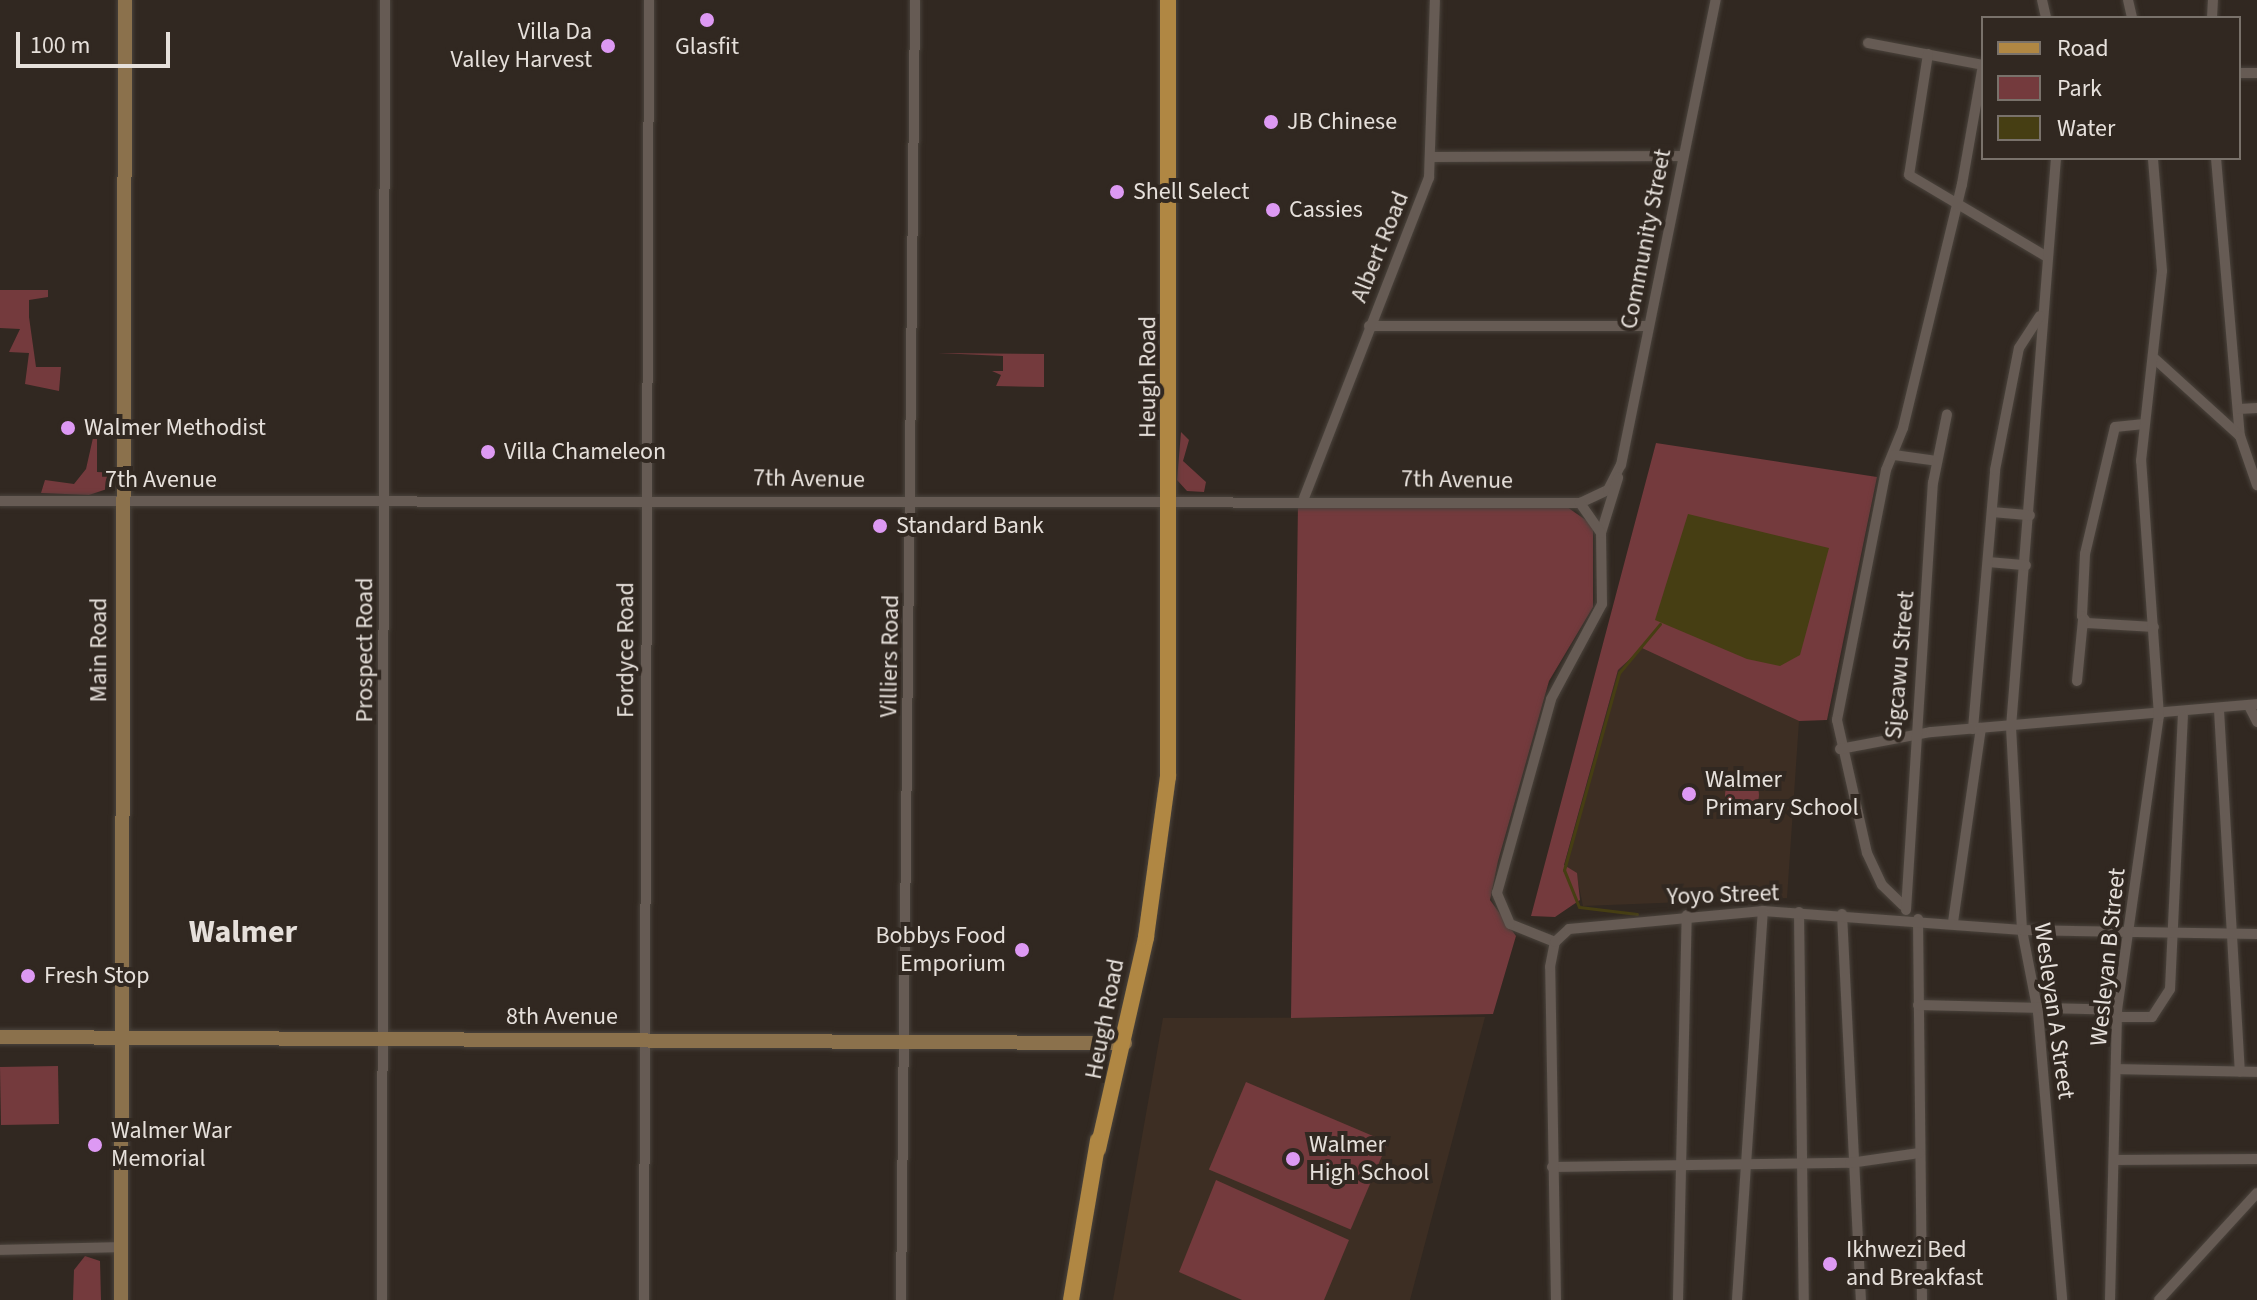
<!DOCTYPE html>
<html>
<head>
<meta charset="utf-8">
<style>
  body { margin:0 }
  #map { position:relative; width:2257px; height:1300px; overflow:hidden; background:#312821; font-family:"Source Sans 3",sans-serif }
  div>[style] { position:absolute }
  .built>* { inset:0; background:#3d2e23 }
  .green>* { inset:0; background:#743a3d; transform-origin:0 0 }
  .round { border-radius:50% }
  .water>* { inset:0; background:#463e13 }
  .stream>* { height:3px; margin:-1.5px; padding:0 1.5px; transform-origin:1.5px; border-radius:1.5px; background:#463e13 }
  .roads { filter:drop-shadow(0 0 2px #4a433c) drop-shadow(0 0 2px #4a433c) }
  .street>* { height:10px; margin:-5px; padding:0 5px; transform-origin:5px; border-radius:5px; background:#665b54 }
  .secondary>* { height:14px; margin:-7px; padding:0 7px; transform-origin:7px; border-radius:7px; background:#8b714c }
  .primary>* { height:16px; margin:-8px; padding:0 8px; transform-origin:8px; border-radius:8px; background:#b08743 }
  .dots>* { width:22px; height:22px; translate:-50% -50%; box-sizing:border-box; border:4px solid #312821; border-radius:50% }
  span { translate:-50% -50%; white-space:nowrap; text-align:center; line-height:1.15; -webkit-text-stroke:8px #312821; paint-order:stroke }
  .poi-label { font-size:24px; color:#e6e0db }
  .right { translate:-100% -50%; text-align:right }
  .left { translate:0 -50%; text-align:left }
  .street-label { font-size:24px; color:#e6e0db }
  .district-label { font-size:32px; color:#e6e0db; font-weight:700 }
  .legend { position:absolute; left:1981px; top:16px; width:260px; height:144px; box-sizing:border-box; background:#312821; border:2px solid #79726b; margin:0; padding:10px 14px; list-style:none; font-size:24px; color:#e6e0db }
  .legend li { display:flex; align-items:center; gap:16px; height:40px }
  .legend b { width:40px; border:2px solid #79726b }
  .scale { position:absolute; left:16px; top:32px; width:154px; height:36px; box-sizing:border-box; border:4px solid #e6e0db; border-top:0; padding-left:10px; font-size:24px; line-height:28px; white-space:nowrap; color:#e6e0db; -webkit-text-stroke:6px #312821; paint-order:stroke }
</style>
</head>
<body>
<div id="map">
  <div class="built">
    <i style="clip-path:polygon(1642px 647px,1799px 721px,1787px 898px,1583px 906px,1576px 873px,1564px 866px,1618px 670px)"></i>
    <i style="clip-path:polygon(1485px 1017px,1410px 1300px,1113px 1300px,1163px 1018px)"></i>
  </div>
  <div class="green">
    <i style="clip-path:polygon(0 290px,48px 290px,48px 297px,29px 300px,29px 317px,36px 367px,61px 367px,59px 391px,25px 384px,29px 353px,9px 352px,20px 329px,0 328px)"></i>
    <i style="clip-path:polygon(938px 353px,1044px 354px,1044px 387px,996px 386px,1001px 375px,992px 371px,1003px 371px,1003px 356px)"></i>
    <i style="clip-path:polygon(97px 420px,97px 472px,117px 473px,110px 488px,89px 495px,41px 493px,45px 480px,74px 484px,86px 469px)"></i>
    <i style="clip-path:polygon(1181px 432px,1189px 440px,1183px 461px,1206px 482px,1204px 492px,1187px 491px,1177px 480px)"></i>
    <i style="clip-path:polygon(1656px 443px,1877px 477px,1827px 720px,1799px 721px,1642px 648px,1618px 670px,1564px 865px,1577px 873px,1580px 900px,1555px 917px,1531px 916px)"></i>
    <i style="clip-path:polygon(1298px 503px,1567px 507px,1593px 525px,1593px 607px,1549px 681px,1498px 861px,1490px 900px,1516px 936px,1493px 1014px,1291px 1018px)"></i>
    <i class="round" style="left:1725px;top:778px;width:34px;height:34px"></i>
    <i style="left:58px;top:1066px;width:58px;height:58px;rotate:89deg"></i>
    <i style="left:1246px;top:1082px;width:154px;height:95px;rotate:23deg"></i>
    <i style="clip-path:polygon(1216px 1180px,1349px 1240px,1324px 1300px,1242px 1300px,1179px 1272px)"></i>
    <i style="clip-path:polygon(85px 1256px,100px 1261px,101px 1300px,73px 1300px,74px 1270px)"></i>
  </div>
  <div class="water">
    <i style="clip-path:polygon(1688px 514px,1829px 548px,1800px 655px,1780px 666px,1747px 659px,1655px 620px)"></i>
  </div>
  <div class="stream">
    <i style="left:1637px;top:914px;width:58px;rotate:-173.1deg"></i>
    <i style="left:1579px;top:907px;width:40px;rotate:-112deg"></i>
    <i style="left:1564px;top:870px;width:205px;rotate:-74.4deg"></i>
    <i style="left:1619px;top:673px;width:64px;rotate:-50.1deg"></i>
  </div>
  <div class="roads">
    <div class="street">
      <i style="left:2042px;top:0;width:18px;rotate:77deg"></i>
      <i style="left:2128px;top:0;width:18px;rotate:77deg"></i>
      <i style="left:2212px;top:18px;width:18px;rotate:-87deg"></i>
      <i style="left:1868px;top:43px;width:117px;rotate:10.8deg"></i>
      <i style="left:1983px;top:65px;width:121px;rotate:100deg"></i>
      <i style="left:1962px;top:184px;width:251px;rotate:103.6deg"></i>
      <i style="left:1903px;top:428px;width:45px;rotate:112deg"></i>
      <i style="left:1886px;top:470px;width:255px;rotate:101.1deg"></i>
      <i style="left:1837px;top:720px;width:136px;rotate:77.3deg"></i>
      <i style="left:1867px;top:853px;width:35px;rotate:65deg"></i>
      <i style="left:1882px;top:885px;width:29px;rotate:44deg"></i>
      <i style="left:1928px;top:54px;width:122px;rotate:98.9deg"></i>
      <i style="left:1909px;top:175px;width:161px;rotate:30.7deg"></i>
      <i style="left:2239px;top:73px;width:18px"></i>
      <i style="left:1434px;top:157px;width:248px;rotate:-0.2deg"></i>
      <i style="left:2056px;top:158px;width:571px;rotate:94.52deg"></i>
      <i style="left:2011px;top:727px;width:203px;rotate:86.9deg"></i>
      <i style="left:2022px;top:930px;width:84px;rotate:79deg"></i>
      <i style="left:2038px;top:1012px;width:289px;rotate:85.2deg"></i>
      <i style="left:2216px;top:158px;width:279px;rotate:85.1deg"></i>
      <i style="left:1369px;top:326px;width:280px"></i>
      <i style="left:2155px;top:359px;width:115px;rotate:42.2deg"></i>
      <i style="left:2240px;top:436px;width:52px;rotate:70.9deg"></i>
      <i style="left:2239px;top:409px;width:18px;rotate:-3deg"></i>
      <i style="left:2144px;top:424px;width:29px;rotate:174deg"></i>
      <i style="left:2115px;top:427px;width:130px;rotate:103.3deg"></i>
      <i style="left:2085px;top:554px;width:62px;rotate:92.8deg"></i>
      <i style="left:2082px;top:616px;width:9px;rotate:54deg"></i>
      <i style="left:2087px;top:623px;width:67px;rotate:3.4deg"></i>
      <i style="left:1894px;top:455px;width:43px;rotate:7.9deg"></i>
      <i style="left:1304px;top:498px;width:344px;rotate:-68.7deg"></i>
      <i style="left:1429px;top:178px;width:178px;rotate:-88.1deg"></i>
      <i style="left:0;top:501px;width:1580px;rotate:0.07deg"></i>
      <i style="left:1580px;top:503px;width:31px;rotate:-25deg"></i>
      <i style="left:1608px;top:490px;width:28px;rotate:-63deg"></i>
      <i style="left:1621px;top:465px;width:475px;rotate:-78.5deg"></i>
      <i style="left:1992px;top:512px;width:38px;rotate:5deg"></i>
      <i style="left:1601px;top:533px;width:58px;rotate:-72.8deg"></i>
      <i style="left:1988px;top:562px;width:38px;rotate:5deg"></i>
      <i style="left:2077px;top:681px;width:61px;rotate:-84.4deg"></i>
      <i style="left:2249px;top:706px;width:18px;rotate:63deg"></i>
      <i style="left:2219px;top:710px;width:362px;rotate:86.7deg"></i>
      <i style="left:1973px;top:729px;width:260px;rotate:-85.1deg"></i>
      <i style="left:1995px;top:470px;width:124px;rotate:-78.9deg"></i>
      <i style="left:2019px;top:348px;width:38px;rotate:-57deg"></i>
      <i style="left:1840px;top:749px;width:93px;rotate:-10.6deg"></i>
      <i style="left:1931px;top:732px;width:327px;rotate:-4.9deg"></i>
      <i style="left:1906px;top:910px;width:428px;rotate:-86.4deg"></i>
      <i style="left:1933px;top:483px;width:70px;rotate:-78.5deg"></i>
      <i style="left:1799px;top:912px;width:388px;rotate:89.3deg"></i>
      <i style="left:1842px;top:914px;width:386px;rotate:87.2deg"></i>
      <i style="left:1918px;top:919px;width:381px;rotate:89.4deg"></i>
      <i style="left:1953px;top:922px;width:196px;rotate:-81.8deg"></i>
      <i style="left:1555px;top:942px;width:48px;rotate:-158.2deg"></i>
      <i style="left:1510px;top:924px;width:34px;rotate:-113deg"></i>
      <i style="left:1497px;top:893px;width:201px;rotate:-74.4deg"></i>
      <i style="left:1551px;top:699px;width:108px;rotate:-61.8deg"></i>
      <i style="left:1602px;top:604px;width:71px;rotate:-90.8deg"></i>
      <i style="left:1601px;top:533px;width:37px;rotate:-125deg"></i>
      <i style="left:1918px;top:1005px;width:199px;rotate:1.4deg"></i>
      <i style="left:2118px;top:1017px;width:34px"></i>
      <i style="left:2152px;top:1017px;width:33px;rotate:-57deg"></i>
      <i style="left:2170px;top:989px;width:274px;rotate:-87.3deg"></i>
      <i style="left:2117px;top:1069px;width:140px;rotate:1.2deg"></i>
      <i style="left:2114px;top:1160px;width:143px;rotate:-0.4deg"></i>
      <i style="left:1552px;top:1167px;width:298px;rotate:-0.8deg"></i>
      <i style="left:1850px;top:1163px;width:70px;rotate:-8.2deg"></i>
      <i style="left:0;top:1250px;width:121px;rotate:-1.4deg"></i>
      <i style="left:382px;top:1300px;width:1300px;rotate:-89.87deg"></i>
      <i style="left:644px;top:1300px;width:1300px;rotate:-89.78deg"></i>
      <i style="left:901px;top:1300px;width:1300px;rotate:-89.38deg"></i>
      <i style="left:1556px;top:1300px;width:333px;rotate:-91deg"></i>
      <i style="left:1550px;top:967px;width:25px;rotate:-79deg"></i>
      <i style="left:1555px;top:942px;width:19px;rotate:-43deg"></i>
      <i style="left:1569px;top:929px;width:195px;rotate:-5.3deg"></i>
      <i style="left:1763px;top:911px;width:260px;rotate:4.2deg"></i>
      <i style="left:2022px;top:930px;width:235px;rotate:1deg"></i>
      <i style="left:1678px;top:1300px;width:385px;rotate:-88.7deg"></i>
      <i style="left:1737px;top:1300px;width:390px;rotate:-86.2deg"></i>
      <i style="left:2110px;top:1300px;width:290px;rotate:-88.6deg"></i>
      <i style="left:2117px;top:1010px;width:297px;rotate:-81.9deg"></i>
      <i style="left:2159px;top:716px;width:256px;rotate:-94deg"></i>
      <i style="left:2141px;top:461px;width:191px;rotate:-83.7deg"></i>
      <i style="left:2162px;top:271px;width:113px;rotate:-94.6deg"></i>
      <i style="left:2159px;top:1300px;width:145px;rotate:-47.5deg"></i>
    </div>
    <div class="secondary">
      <i style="left:0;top:1037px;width:1125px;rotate:0.31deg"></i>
      <i style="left:121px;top:1300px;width:1300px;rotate:-89.82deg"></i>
    </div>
    <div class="primary">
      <i style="left:1098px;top:1149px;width:217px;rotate:-77.2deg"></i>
      <i style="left:1146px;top:937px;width:162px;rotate:-82.2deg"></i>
      <i style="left:1168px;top:777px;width:777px;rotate:-90deg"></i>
      <i style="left:1071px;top:1300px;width:162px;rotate:-80.4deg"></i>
    </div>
  </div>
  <div class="dots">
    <i style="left:707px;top:20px;background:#dd99f3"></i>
    <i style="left:608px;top:46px;background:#dd99f3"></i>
    <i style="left:1271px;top:122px;background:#dd99f3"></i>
    <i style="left:1117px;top:192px;background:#dd99f3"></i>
    <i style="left:1273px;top:210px;background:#dd99f3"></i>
    <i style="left:68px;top:428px;background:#dd99f3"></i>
    <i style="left:488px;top:452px;background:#dd99f3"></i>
    <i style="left:880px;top:526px;background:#dd99f3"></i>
    <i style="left:1689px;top:794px;background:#dd99f3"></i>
    <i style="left:1022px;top:950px;background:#dd99f3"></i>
    <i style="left:28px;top:976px;background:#dd99f3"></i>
    <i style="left:95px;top:1145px;background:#dd99f3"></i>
    <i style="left:1293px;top:1159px;background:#dd99f3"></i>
    <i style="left:1830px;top:1264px;background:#dd99f3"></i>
  </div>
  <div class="poi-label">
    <span class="right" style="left:592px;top:46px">Villa Da<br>Valley Harvest</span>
    <span style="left:707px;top:47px">Glasfit</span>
    <span class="left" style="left:1287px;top:122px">JB Chinese</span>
    <span class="left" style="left:1133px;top:192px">Shell Select</span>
    <span class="left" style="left:1289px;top:210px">Cassies</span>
    <span class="left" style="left:84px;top:428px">Walmer Methodist</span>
    <span class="left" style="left:504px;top:452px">Villa Chameleon</span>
    <span class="left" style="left:896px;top:526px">Standard Bank</span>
    <span class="left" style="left:1705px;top:794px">Walmer<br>Primary School</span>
    <span class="right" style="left:1006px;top:950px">Bobbys Food<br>Emporium</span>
    <span class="left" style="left:44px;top:976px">Fresh Stop</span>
    <span class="left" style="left:111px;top:1145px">Walmer War<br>Memorial</span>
    <span class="left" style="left:1309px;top:1159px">Walmer<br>High School</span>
    <span class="left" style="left:1846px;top:1264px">Ikhwezi Bed<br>and Breakfast</span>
  </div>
  <div class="street-label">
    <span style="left:1646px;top:239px;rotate:-79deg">Community Street</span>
    <span style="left:1380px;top:247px;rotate:-68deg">Albert Road</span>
    <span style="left:1148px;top:377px;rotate:-90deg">Heugh Road</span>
    <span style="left:809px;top:479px;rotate:1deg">7th Avenue</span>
    <span style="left:161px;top:480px">7th Avenue</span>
    <span style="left:1457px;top:480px;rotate:1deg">7th Avenue</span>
    <span style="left:99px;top:650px;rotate:-90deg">Main Road</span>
    <span style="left:365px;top:650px;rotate:-90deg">Prospect Road</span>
    <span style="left:626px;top:650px;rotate:-90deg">Fordyce Road</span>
    <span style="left:890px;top:656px;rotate:-89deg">Villiers Road</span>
    <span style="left:1900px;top:665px;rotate:-85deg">Sigcawu Street</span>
    <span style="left:1723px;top:895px;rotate:-2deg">Yoyo Street</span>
    <span style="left:2108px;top:957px;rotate:-84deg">Wesleyan B Street</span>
    <span style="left:2054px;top:1011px;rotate:82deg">Wesleyan A Street</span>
    <span style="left:562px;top:1017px">8th Avenue</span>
    <span style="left:1105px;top:1019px;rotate:-79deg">Heugh Road</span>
  </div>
  <div class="district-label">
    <span style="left:243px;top:932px">Walmer</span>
  </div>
  <ul class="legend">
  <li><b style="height:10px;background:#b08743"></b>Road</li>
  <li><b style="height:22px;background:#743a3d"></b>Park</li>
  <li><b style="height:22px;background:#463e13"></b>Water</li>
  </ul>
  <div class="scale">100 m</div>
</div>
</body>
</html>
